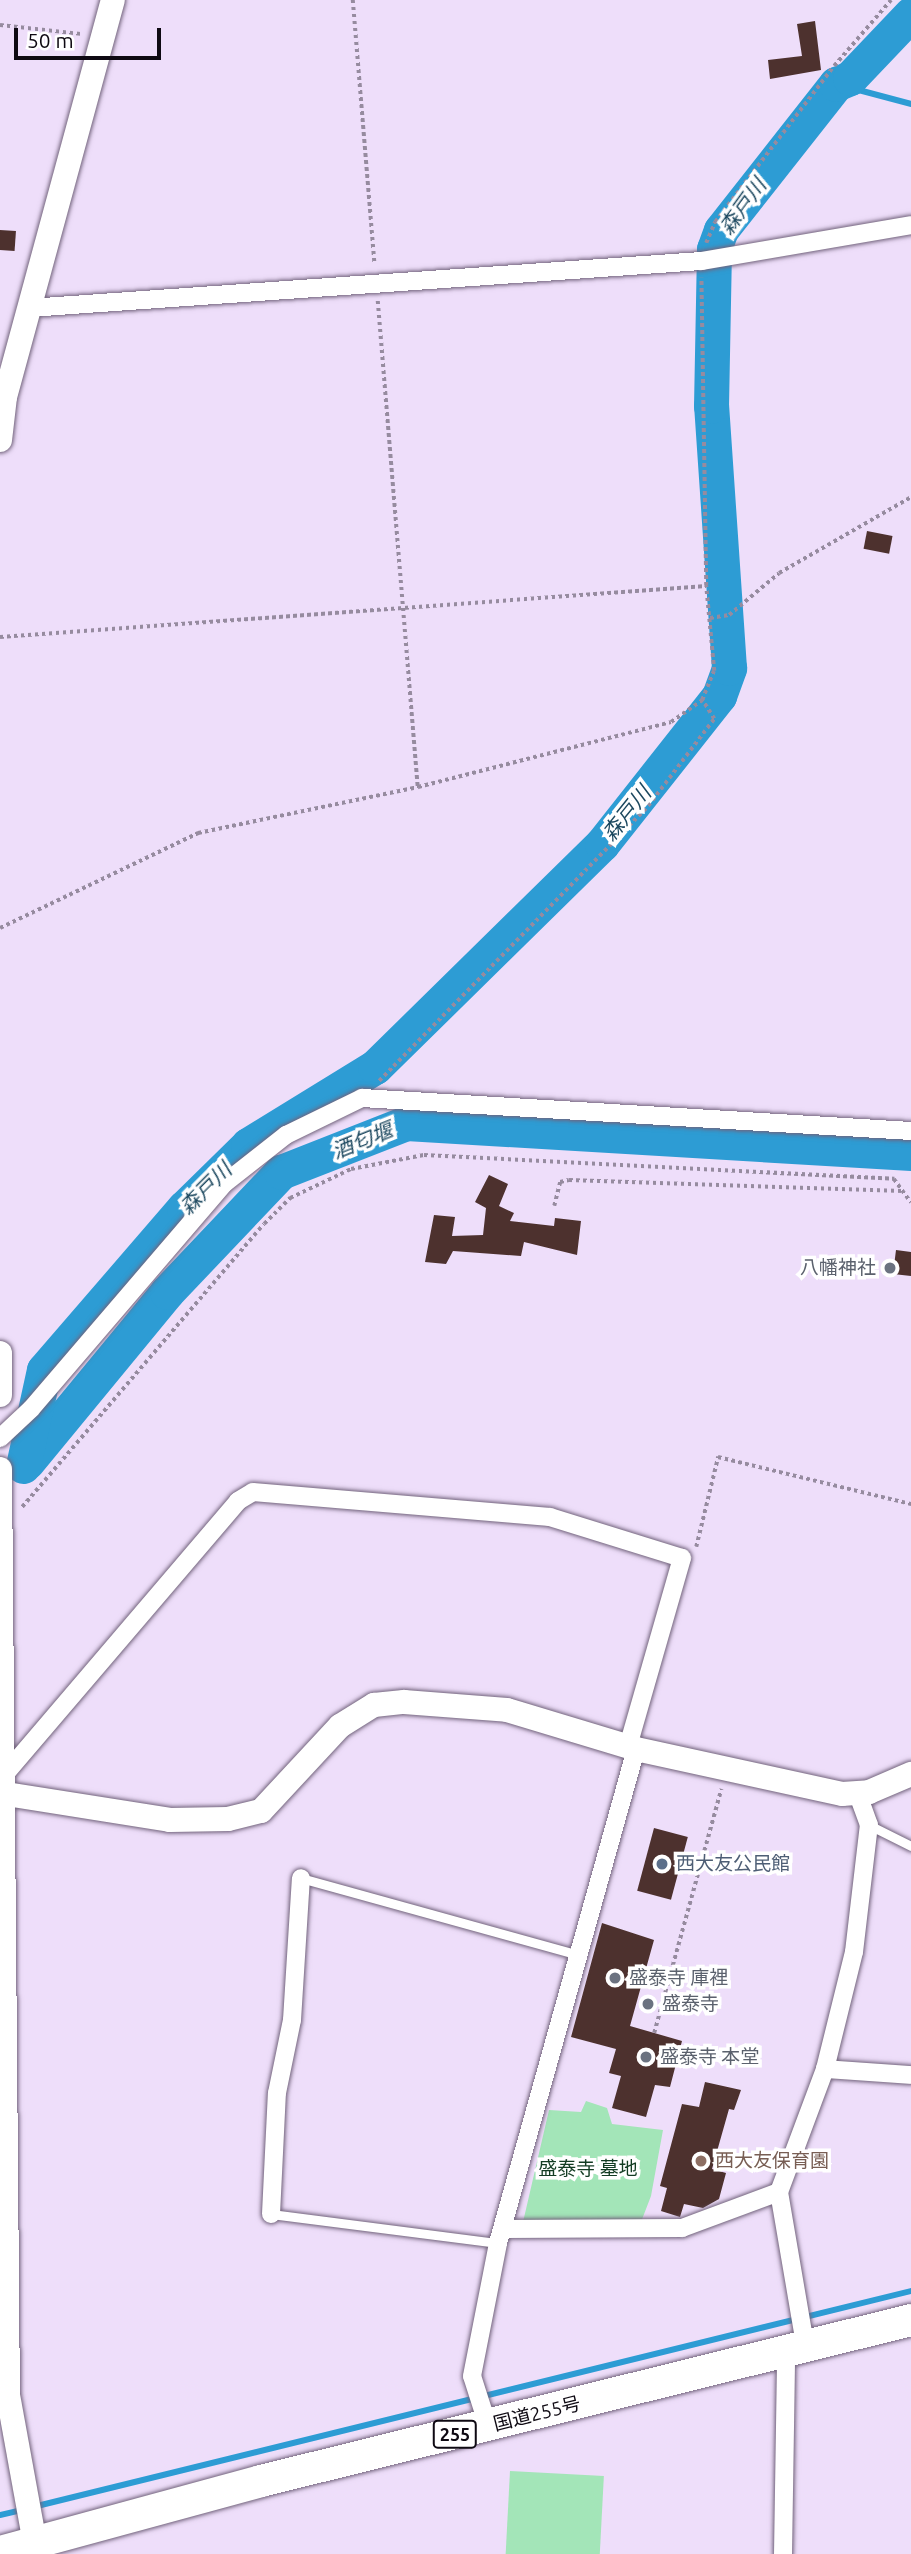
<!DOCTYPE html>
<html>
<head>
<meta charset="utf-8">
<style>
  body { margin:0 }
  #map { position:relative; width:911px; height:2554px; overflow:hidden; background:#eedefa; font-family:Ubuntu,"Noto Sans JP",sans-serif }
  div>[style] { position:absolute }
  .green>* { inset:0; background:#a3e5b8; transform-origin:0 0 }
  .stream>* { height:6px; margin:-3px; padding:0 3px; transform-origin:3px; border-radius:3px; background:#2d9cd4 }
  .river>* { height:35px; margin:-17.5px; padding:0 17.5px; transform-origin:17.5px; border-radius:17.5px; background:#2d9cd4 }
  .building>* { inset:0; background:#4d312e; transform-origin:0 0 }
  .path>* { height:3.5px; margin-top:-1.75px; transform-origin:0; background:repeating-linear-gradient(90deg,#968b9f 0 3.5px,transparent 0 7px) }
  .roads { filter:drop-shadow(0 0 2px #72637c) drop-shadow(0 0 2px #72637c) }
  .lane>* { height:9px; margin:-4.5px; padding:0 4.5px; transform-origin:4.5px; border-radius:4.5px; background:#fff }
  .street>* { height:18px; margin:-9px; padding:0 9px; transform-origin:9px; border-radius:9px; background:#fff }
  .secondary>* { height:24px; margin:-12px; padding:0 12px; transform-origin:12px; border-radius:12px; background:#fff }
  .highway>* { height:32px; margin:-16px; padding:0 16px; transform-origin:16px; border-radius:16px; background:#fff }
  .dots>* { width:19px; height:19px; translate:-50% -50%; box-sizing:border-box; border:4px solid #fff; border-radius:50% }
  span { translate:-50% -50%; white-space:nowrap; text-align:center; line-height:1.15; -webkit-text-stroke:7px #fff; paint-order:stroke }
  .shield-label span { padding:2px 5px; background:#fff; border:2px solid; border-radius:5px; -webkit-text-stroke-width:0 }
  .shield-label { font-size:18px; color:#0e0912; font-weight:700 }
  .worship-label { font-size:19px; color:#5b616d }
  .right { translate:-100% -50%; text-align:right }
  .left { translate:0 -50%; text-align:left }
  .service-label { font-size:19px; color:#4e5e75 }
  .education-label { font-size:19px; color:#785e54 }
  .park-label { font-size:19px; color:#133c23 }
  .street-label { font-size:19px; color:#0e0912 }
  .water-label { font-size:21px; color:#1c485f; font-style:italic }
  .scale { position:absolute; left:14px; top:28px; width:147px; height:32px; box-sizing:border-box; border:4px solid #0e0912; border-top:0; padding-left:9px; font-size:21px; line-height:24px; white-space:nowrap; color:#0e0912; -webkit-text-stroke:5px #fff; paint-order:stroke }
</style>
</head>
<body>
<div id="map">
  <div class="green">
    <i style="clip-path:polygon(586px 2101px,607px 2108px,612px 2124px,663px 2130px,651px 2196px,641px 2222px,523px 2222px,549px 2110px,581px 2112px)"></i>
    <i style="left:510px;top:2471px;width:94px;height:83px;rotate:3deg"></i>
  </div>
  <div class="stream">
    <i style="left:836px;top:84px;width:78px;rotate:14.9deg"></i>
    <i style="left:33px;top:2507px;width:904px;rotate:-13.82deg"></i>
    <i style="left:0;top:2515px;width:23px;rotate:-13deg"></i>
  </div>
  <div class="river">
    <i style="left:27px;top:1462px;width:220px;rotate:-50.5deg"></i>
    <i style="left:167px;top:1292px;width:166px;rotate:-46.5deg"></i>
    <i style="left:281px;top:1172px;width:134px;rotate:-21.4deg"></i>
    <i style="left:406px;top:1123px;width:506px;rotate:3.4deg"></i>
    <i style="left:23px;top:1466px;width:98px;rotate:-77.7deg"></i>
    <i style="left:44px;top:1370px;width:214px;rotate:-49.2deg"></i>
    <i style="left:184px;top:1208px;width:90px;rotate:-44.5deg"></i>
    <i style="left:248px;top:1145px;width:149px;rotate:-31.6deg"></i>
    <i style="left:375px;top:1067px;width:318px;rotate:-44.5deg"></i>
    <i style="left:602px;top:844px;width:189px;rotate:-51.7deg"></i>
    <i style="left:719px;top:696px;width:30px;rotate:-70deg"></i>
    <i style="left:729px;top:668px;width:263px;rotate:-93.9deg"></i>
    <i style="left:711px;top:406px;width:157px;rotate:-88.9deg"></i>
    <i style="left:714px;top:249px;width:20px;rotate:-70deg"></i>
    <i style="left:721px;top:230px;width:186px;rotate:-51.8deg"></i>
    <i style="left:836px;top:84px;width:15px;rotate:-23deg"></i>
    <i style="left:850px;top:78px;width:88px;rotate:-46.4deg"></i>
  </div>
  <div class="building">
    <i style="clip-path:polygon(815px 21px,821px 70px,770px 79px,768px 60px,802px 56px,797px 24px)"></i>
    <i style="left:0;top:230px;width:16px;height:20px;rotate:4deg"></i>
    <i style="left:867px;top:531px;width:26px;height:18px;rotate:11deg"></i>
    <i style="clip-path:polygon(489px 1175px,508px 1184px,499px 1206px,514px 1213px,510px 1221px,554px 1226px,555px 1218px,581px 1221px,577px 1255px,524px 1242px,521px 1256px,453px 1251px,446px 1264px,425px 1262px,434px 1215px,455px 1217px,452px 1236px,483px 1235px,486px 1208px,475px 1202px)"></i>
    <i style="clip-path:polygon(896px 1250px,911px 1252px,911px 1276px,893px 1274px)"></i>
    <i style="left:654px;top:1828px;width:35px;height:65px;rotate:15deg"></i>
    <i style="clip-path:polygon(602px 1923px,654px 1940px,630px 2026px,682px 2041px,670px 2087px,655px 2085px,646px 2117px,612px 2108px,621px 2076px,609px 2073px,616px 2049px,571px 2037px)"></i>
    <i style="clip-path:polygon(705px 2082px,741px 2090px,734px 2110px,729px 2109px,712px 2169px,726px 2173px,719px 2199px,703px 2208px,684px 2204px,680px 2217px,661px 2211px,667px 2188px,660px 2186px,682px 2104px,699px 2107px)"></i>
  </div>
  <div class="path">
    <i style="left:353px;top:0;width:266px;rotate:85.3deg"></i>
    <i style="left:0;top:25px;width:81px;rotate:6.3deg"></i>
    <i style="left:706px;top:243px;width:23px;rotate:-67deg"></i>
    <i style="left:715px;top:222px;width:196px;rotate:-52.7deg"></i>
    <i style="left:834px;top:66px;width:87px;rotate:-49.2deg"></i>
    <i style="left:378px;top:301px;width:488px;rotate:85.3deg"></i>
    <i style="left:710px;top:618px;width:19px;rotate:-9deg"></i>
    <i style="left:729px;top:615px;width:65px;rotate:-40deg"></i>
    <i style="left:779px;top:573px;width:152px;rotate:-29.9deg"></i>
    <i style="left:0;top:637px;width:708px;rotate:-4.13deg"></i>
    <i style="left:0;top:928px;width:220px;rotate:-25.6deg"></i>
    <i style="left:198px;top:833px;width:225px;rotate:-11.8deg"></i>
    <i style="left:418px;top:787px;width:261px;rotate:-14.4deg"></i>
    <i style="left:671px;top:722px;width:38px;rotate:-35deg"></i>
    <i style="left:702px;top:700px;width:31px;rotate:-68deg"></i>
    <i style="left:714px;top:671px;width:85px;rotate:-95.4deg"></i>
    <i style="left:706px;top:586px;width:308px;rotate:-90.9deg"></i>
    <i style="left:379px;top:1081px;width:385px;rotate:-45.6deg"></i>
    <i style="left:648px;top:806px;width:109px;rotate:-52.8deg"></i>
    <i style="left:714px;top:719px;width:22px;rotate:-122deg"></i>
    <i style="left:554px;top:1206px;width:25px;rotate:-76deg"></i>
    <i style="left:560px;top:1182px;width:9px;rotate:-13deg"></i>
    <i style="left:569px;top:1180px;width:334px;rotate:1.9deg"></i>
    <i style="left:22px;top:1507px;width:372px;rotate:-49.5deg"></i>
    <i style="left:264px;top:1224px;width:37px;rotate:-45deg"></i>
    <i style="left:290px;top:1198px;width:68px;rotate:-25.4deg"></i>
    <i style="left:351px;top:1169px;width:74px;rotate:-10.9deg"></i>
    <i style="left:424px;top:1155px;width:471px;rotate:2.9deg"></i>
    <i style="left:894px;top:1179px;width:29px;rotate:54deg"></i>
    <i style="left:696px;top:1547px;width:93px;rotate:-76.3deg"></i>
    <i style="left:718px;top:1457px;width:199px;rotate:13.7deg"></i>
    <i style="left:654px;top:2033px;width:253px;rotate:-74.6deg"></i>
  </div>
  <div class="roads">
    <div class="lane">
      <i style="left:869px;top:1825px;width:47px;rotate:26.6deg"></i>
      <i style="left:301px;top:1878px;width:288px;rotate:15.5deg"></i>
      <i style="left:271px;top:2214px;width:229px;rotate:7.3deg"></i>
    </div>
    <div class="street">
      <i style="left:29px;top:308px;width:674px;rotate:-4deg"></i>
      <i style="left:701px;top:261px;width:213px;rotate:-9.7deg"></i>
      <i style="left:0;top:1438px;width:42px;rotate:-43.1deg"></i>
      <i style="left:31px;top:1409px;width:298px;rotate:-49.4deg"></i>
      <i style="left:225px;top:1183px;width:78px;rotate:-38.2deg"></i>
      <i style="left:286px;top:1135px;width:85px;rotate:-26deg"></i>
      <i style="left:362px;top:1098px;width:550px;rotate:3.44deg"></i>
      <i style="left:0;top:1780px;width:367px;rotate:-49.5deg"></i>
      <i style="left:238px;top:1501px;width:17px;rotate:-31deg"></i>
      <i style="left:253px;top:1492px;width:298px;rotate:4.8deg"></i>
      <i style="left:550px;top:1517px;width:138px;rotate:17.3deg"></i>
      <i style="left:682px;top:1558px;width:196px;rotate:106deg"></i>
      <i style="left:825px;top:2069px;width:86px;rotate:4deg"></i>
      <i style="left:271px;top:2214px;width:121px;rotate:-87.2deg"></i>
      <i style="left:277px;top:2093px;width:75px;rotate:-78.4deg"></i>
      <i style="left:292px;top:2020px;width:142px;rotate:-86.4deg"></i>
      <i style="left:505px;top:2229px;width:177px;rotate:-0.3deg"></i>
      <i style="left:682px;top:2228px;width:103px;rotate:-20.4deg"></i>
      <i style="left:806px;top:2350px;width:160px;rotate:-99.7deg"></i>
      <i style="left:779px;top:2192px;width:131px;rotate:-69.5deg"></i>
      <i style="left:825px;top:2069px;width:121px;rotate:-76.1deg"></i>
      <i style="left:854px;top:1952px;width:128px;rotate:-83.3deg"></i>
      <i style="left:869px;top:1825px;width:32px;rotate:-110deg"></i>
      <i style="left:488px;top:2426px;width:52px;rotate:-107.7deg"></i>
      <i style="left:472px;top:2376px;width:136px;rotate:-78.9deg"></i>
      <i style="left:498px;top:2243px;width:513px;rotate:-74.39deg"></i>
      <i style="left:783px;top:2554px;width:201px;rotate:-89.1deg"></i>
    </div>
    <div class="secondary">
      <i style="left:0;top:440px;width:43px;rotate:-83.4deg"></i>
      <i style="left:5px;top:397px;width:411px;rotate:-74.8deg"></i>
      <i style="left:0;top:1353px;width:42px;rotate:90deg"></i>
      <i style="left:0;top:1469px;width:926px;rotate:89.51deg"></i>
      <i style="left:8px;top:2395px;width:162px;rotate:79.7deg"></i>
      <i style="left:0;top:1793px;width:172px;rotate:9deg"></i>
      <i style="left:170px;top:1820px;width:58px;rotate:-1deg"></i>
      <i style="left:228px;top:1819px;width:34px;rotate:-14deg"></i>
      <i style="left:261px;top:1811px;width:116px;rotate:-47.1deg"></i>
      <i style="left:340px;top:1726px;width:40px;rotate:-32deg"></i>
      <i style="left:374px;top:1705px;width:30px;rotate:-6deg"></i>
      <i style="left:404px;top:1702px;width:103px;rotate:4.4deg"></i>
      <i style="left:507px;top:1710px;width:135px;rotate:16.8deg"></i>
      <i style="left:636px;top:1749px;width:211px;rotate:12.3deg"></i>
      <i style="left:842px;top:1794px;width:27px;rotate:-4deg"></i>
      <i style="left:869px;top:1792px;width:46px;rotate:-23.2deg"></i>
    </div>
    <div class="highway">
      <i style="left:0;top:2552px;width:270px;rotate:-15.2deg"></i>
      <i style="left:261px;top:2481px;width:670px;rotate:-13.91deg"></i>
    </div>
  </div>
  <div class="dots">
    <i style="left:890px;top:1268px;background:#6b7280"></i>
    <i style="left:662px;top:1864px;background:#5c6f8a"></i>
    <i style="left:615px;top:1978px;background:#6b7280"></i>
    <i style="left:648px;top:2004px;background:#6b7280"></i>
    <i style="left:646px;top:2057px;background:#6b7280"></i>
    <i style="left:701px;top:2161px;background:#8d6e63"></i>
  </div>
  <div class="shield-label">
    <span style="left:455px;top:2434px">255</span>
  </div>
  <div class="worship-label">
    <span class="right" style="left:876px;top:1268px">八幡神社</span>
    <span class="left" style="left:629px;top:1978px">盛泰寺 庫裡</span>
    <span class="left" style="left:662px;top:2004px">盛泰寺</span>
    <span class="left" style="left:660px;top:2057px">盛泰寺 本堂</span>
  </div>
  <div class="service-label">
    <span class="left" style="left:676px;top:1864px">西大友公民館</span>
  </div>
  <div class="education-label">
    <span class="left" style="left:715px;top:2161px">西大友保育園</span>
  </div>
  <div class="park-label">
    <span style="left:588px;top:2169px">盛泰寺 墓地</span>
  </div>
  <div class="street-label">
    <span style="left:537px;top:2414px;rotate:-14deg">国道255号</span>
  </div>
  <div class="water-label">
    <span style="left:742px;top:206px;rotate:-54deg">森戸川</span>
    <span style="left:626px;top:813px;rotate:-51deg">森戸川</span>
    <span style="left:362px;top:1140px;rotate:-22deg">酒匂堰</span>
    <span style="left:205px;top:1188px;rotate:-45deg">森戸川</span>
  </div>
  <div class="scale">50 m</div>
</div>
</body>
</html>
